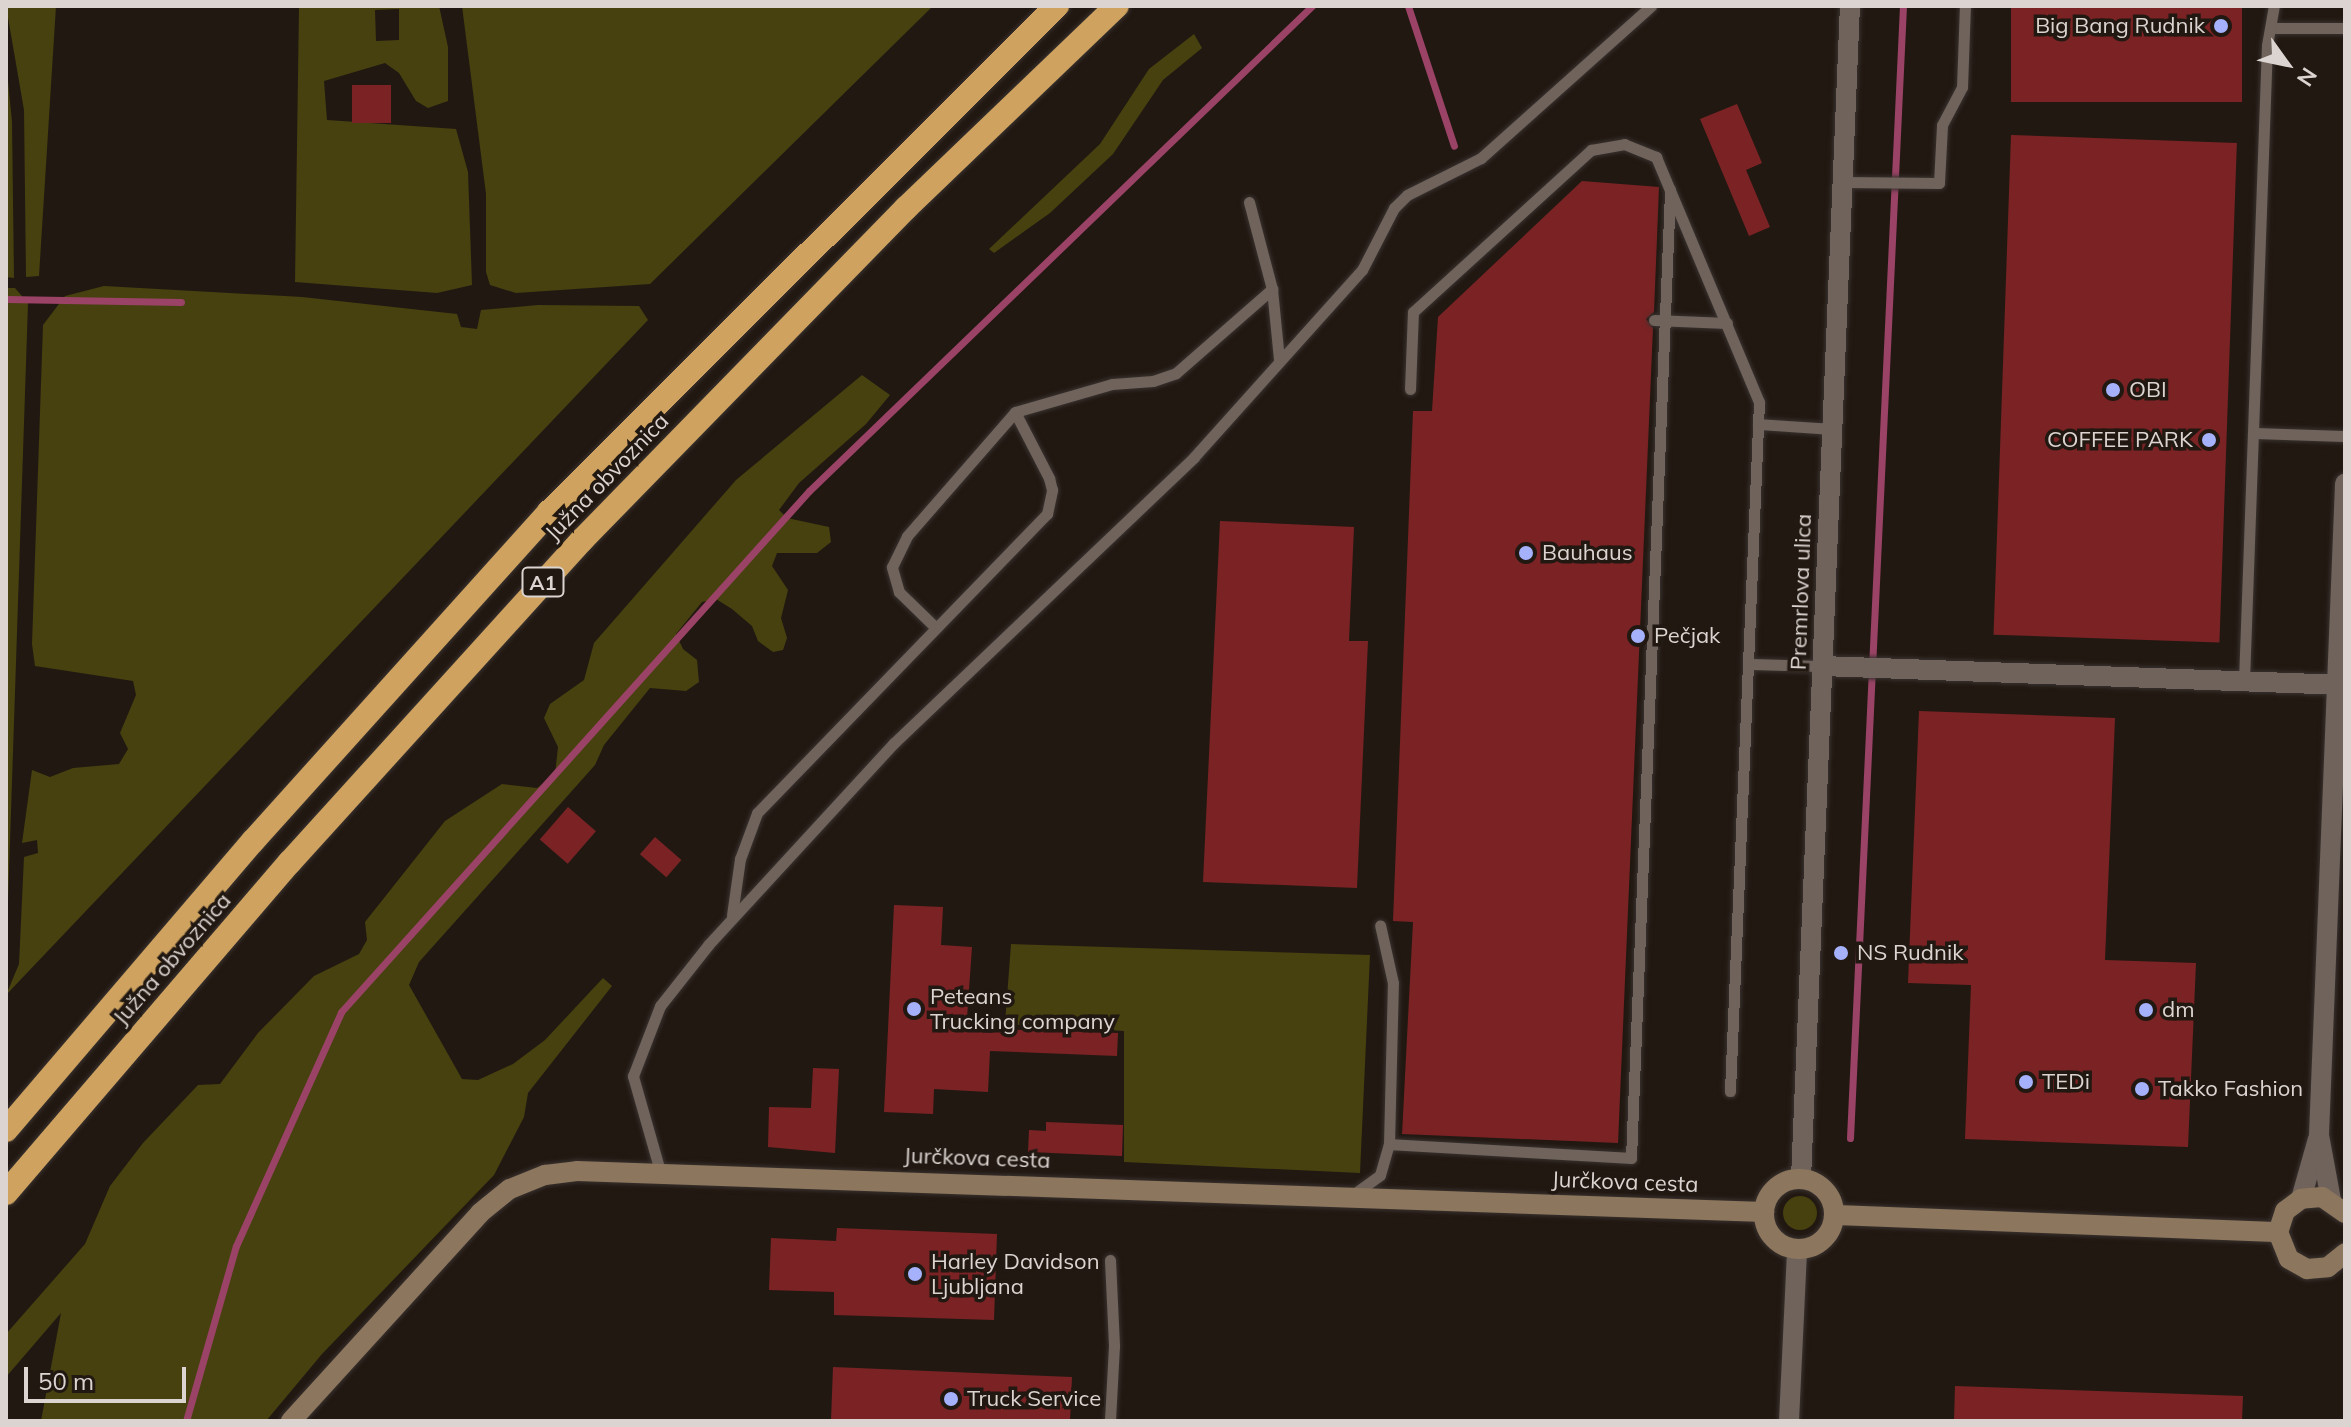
<!DOCTYPE html>
<html>
<head>
<meta charset="utf-8">
<style>
  body { margin:0 }
  #map { position:relative; width:2351px; height:1427px; overflow:hidden; background:#221812; font-family:Mulish,sans-serif }
  div>[style] { position:absolute }
  .green>* { inset:0; background:#46410f }
  .round { border-radius:50% }
  .stream>* { height:7px; margin:-3.5px; padding:0 3.5px; transform-origin:3.5px; border-radius:3.5px; background:#9a4366 }
  .building>* { inset:0; background:#7b2324; transform-origin:0 0 }
  .roads { filter:drop-shadow(0 0 2px #39322f) drop-shadow(0 0 2px #39322f) }
  .lane>* { height:11px; margin:-5.5px; padding:0 5.5px; transform-origin:5.5px; border-radius:5.5px; background:#6f635c }
  .street>* { height:20px; margin:-10px; padding:0 10px; transform-origin:10px; border-radius:10px; background:#6f635c }
  .secondary>* { height:20px; margin:-10px; padding:0 10px; transform-origin:10px; border-radius:10px; background:#8c765d }
  .secondary>.ring { margin:-10px; padding:0; box-sizing:content-box; background:none; border:20px solid #8c765d; border-radius:50% }
  .highway>* { height:24px; margin:-12px; padding:0 12px; transform-origin:12px; border-radius:12px; background:#cfa35f }
  .dots>* { width:22px; height:22px; translate:-50% -50%; box-sizing:border-box; border:4px solid #221812; border-radius:50% }
  span { translate:-50% -50%; white-space:nowrap; text-align:center; line-height:1.15; -webkit-text-stroke:7px #221812; paint-order:stroke }
  .shield-label span { padding:2px 6px; background:#221812; border:2px solid; border-radius:6px; -webkit-text-stroke-width:0 }
  .shield-label { font-size:20px; color:#dbd4d0; font-weight:700 }
  .poi-label { font-size:22px; color:#dbd4d0 }
  .right { translate:-100% -50%; text-align:right }
  .left { translate:0 -50%; text-align:left }
  .street-label { font-size:22px; color:#dbd4d0 }
  .frame { position:absolute; inset:0; border:8px solid #dbd4d0; pointer-events:none }
  .north { position:absolute; left:2247px; top:24px; width:80px; height:80px; -webkit-text-stroke:6px #221812; paint-order:stroke; rotate:123deg; font-size:22px; font-weight:700; line-height:32px; text-align:center; color:#dbd4d0 }
  .north::after { content:''; display:block; margin:auto; width:28px; height:36px; background:#dbd4d0; clip-path:polygon(50% 0,100% 100%,50% 72%,0 100%) }
  .scale { position:absolute; left:24px; top:1367px; width:162px; height:36px; box-sizing:border-box; border:4px solid #dbd4d0; border-top:0; padding-left:10px; font-size:24px; line-height:28px; white-space:nowrap; color:#dbd4d0; -webkit-text-stroke:6px #221812; paint-order:stroke }
</style>
</head>
<body>
<div id="map">
  <div class="green">
    <i style="clip-path:polygon(6px 6px,56px 6px,39px 276px,26px 277px,24px 110px)"></i>
    <i style="clip-path:polygon(evenodd,299px 6px,439px 6px,448px 47px,448px 101px,428px 108px,416px 101px,399px 73px,385px 63px,324px 81px,327px 120px,456px 129px,468px 172px,472px 285px,437px 293px,295px 282px,299px 6px,399px 9px,399px 40px,376px 41px,375px 10px,399px 9px)"></i>
    <i style="clip-path:polygon(462px 6px,933px 6px,650px 284px,516px 293px,490px 285px,486px 272px,486px 194px)"></i>
    <i style="clip-path:polygon(1194px 34px,1202px 48px,1163px 80px,1113px 154px,1050px 213px,994px 253px,989px 249px,1100px 144px,1149px 69px)"></i>
    <i style="clip-path:polygon(6px 61px,12px 122px,14px 278px,6px 277px)"></i>
    <i style="clip-path:polygon(104px 286px,302px 297px,457px 314px,461px 327px,477px 329px,481px 310px,538px 305px,639px 306px,648px 320px,6px 995px,19px 964px,24px 857px,38px 853px,37px 840px,22px 843px,32px 770px,50px 777px,73px 768px,119px 764px,128px 749px,120px 733px,136px 695px,133px 681px,35px 666px,32px 644px,43px 325px,65px 296px)"></i>
    <i style="clip-path:polygon(6px 288px,15px 288px,28px 303px,6px 961px)"></i>
    <i style="clip-path:polygon(862px 375px,890px 395px,866px 424px,799px 483px,779px 510px,787px 518px,829px 527px,831px 542px,817px 553px,777px 553px,772px 566px,788px 590px,781px 618px,787px 638px,783px 650px,773px 652px,758px 641px,752px 626px,732px 609px,716px 599px,702px 602px,676px 634px,683px 649px,697px 660px,699px 682px,686px 691px,650px 688px,604px 745px,595px 765px,419px 962px,409px 985px,462px 1079px,478px 1080px,513px 1064px,545px 1040px,603px 978px,612px 986px,528px 1093px,524px 1117px,494px 1175px,322px 1354px,266px 1421px,41px 1421px,61px 1313px,6px 1377px,6px 1334px,85px 1244px,110px 1186px,143px 1143px,198px 1085px,220px 1084px,258px 1033px,314px 976px,359px 954px,367px 940px,365px 922px,445px 821px,502px 784px,537px 788px,555px 775px,558px 747px,544px 718px,550px 704px,584px 680px,594px 643px,736px 480px)"></i>
    <i style="clip-path:polygon(1011px 944px,1370px 955px,1360px 1173px,1124px 1162px,1124px 1031px,1005px 1024px)"></i>
    <i class="round" style="left:1783px;top:1196px;width:34px;height:34px"></i>
  </div>
  <div class="stream">
    <i style="left:1408px;top:6px;width:147px;rotate:71.8deg"></i>
    <i style="left:6px;top:299px;width:175px;rotate:1deg"></i>
    <i style="left:1850px;top:1138px;width:1133px;rotate:-87.32deg"></i>
    <i style="left:186px;top:1421px;width:182px;rotate:-74.1deg"></i>
    <i style="left:236px;top:1246px;width:256px;rotate:-65.8deg"></i>
    <i style="left:341px;top:1012px;width:700px;rotate:-48.07deg"></i>
    <i style="left:809px;top:491px;width:699px;rotate:-43.96deg"></i>
  </div>
  <div class="building">
    <i style="left:2011px;top:6px;width:231px;height:96px"></i>
    <i style="left:352px;top:85px;width:39px;height:38px"></i>
    <i style="clip-path:polygon(1737px 104px,1762px 163px,1746px 170px,1770px 227px,1749px 236px,1700px 119px)"></i>
    <i style="left:2011px;top:135px;width:226px;height:500px;rotate:2deg"></i>
    <i style="clip-path:polygon(1582px 181px,1659px 187px,1654px 312px,1646px 319px,1653px 328px,1618px 1143px,1402px 1134px,1413px 922px,1393px 921px,1413px 411px,1432px 411px,1438px 317px)"></i>
    <i style="clip-path:polygon(1220px 521px,1354px 527px,1349px 641px,1368px 641px,1357px 888px,1203px 882px)"></i>
    <i style="clip-path:polygon(1919px 711px,2115px 718px,2105px 960px,2196px 963px,2188px 1147px,1965px 1139px,1971px 985px,1908px 983px)"></i>
    <i style="left:568px;top:807px;width:37px;height:43px;rotate:41deg"></i>
    <i style="left:655px;top:837px;width:35px;height:23px;rotate:41deg"></i>
    <i style="clip-path:polygon(894px 905px,943px 907px,941px 945px,972px 947px,967px 1018px,992px 1020px,992px 1029px,1118px 1033px,1117px 1056px,990px 1051px,988px 1092px,934px 1089px,933px 1114px,884px 1112px)"></i>
    <i style="clip-path:polygon(813px 1068px,839px 1069px,835px 1153px,768px 1147px,769px 1107px,811px 1108px)"></i>
    <i style="clip-path:polygon(1046px 1122px,1123px 1125px,1122px 1156px,1028px 1152px,1029px 1130px,1046px 1131px)"></i>
    <i style="clip-path:polygon(837px 1228px,997px 1234px,994px 1320px,834px 1315px,834px 1292px,769px 1290px,771px 1238px,836px 1241px)"></i>
    <i style="clip-path:polygon(833px 1367px,1072px 1377px,1070px 1421px,831px 1421px)"></i>
    <i style="clip-path:polygon(1955px 1386px,2243px 1396px,2242px 1421px,1954px 1421px)"></i>
  </div>
  <div class="roads">
    <div class="lane">
      <i style="left:2274px;top:28px;width:71px"></i>
      <i style="left:1843px;top:182px;width:96px;rotate:0.6deg"></i>
      <i style="left:1939px;top:183px;width:58px;rotate:-87deg"></i>
      <i style="left:1942px;top:125px;width:43px;rotate:-62.2deg"></i>
      <i style="left:1962px;top:87px;width:81px;rotate:-87.9deg"></i>
      <i style="left:1249px;top:202px;width:90px;rotate:75.2deg"></i>
      <i style="left:1272px;top:289px;width:70px;rotate:84.3deg"></i>
      <i style="left:1654px;top:320px;width:73px;rotate:2.4deg"></i>
      <i style="left:1410px;top:389px;width:77px;rotate:-87.8deg"></i>
      <i style="left:1413px;top:312px;width:241px;rotate:-42.3deg"></i>
      <i style="left:1591px;top:150px;width:34px;rotate:-10deg"></i>
      <i style="left:1624px;top:144px;width:35px;rotate:22deg"></i>
      <i style="left:1656px;top:157px;width:266px;rotate:67.2deg"></i>
      <i style="left:1759px;top:402px;width:690px;rotate:92.41deg"></i>
      <i style="left:1758px;top:424px;width:73px;rotate:3.9deg"></i>
      <i style="left:2253px;top:433px;width:92px;rotate:1.9deg"></i>
      <i style="left:934px;top:626px;width:49px;rotate:-135.8deg"></i>
      <i style="left:899px;top:592px;width:26px;rotate:-106deg"></i>
      <i style="left:892px;top:567px;width:34px;rotate:-64deg"></i>
      <i style="left:907px;top:536px;width:164px;rotate:-48.9deg"></i>
      <i style="left:1015px;top:412px;width:101px;rotate:-16.1deg"></i>
      <i style="left:1112px;top:384px;width:41px;rotate:-4.2deg"></i>
      <i style="left:1153px;top:381px;width:24px;rotate:-19deg"></i>
      <i style="left:1176px;top:373px;width:128px;rotate:-41.2deg"></i>
      <i style="left:1749px;top:664px;width:73px;rotate:1.6deg"></i>
      <i style="left:2244px;top:681px;width:636px;rotate:-87.93deg"></i>
      <i style="left:2267px;top:45px;width:40px;rotate:-80deg"></i>
      <i style="left:732px;top:915px;width:57px;rotate:-81.9deg"></i>
      <i style="left:740px;top:859px;width:49px;rotate:-69.7deg"></i>
      <i style="left:757px;top:813px;width:417px;rotate:-45.9deg"></i>
      <i style="left:1047px;top:514px;width:25px;rotate:-78deg"></i>
      <i style="left:1052px;top:490px;width:12px;rotate:-104deg"></i>
      <i style="left:1049px;top:478px;width:74px;rotate:-117.3deg"></i>
      <i style="left:1389px;top:1144px;width:242px;rotate:3.3deg"></i>
      <i style="left:1631px;top:1158px;width:969px;rotate:-87.69deg"></i>
      <i style="left:660px;top:1171px;width:99px;rotate:-105.9deg"></i>
      <i style="left:633px;top:1076px;width:75px;rotate:-68.9deg"></i>
      <i style="left:660px;top:1006px;width:79px;rotate:-51.7deg"></i>
      <i style="left:709px;top:944px;width:273px;rotate:-47.4deg"></i>
      <i style="left:894px;top:743px;width:414px;rotate:-43.6deg"></i>
      <i style="left:1194px;top:457px;width:251px;rotate:-48.1deg"></i>
      <i style="left:1362px;top:270px;width:70px;rotate:-62.7deg"></i>
      <i style="left:1394px;top:208px;width:18px;rotate:-45deg"></i>
      <i style="left:1407px;top:195px;width:83px;rotate:-26.6deg"></i>
      <i style="left:1481px;top:158px;width:228px;rotate:-41.8deg"></i>
      <i style="left:1354px;top:1194px;width:32px;rotate:-36deg"></i>
      <i style="left:1380px;top:1175px;width:32px;rotate:-74deg"></i>
      <i style="left:1389px;top:1144px;width:161px;rotate:-88.6deg"></i>
      <i style="left:1393px;top:983px;width:59px;rotate:-102.6deg"></i>
      <i style="left:1110px;top:1260px;width:86px;rotate:87.3deg"></i>
      <i style="left:1114px;top:1346px;width:75px;rotate:93.1deg"></i>
    </div>
    <div class="street">
      <i style="left:1822px;top:666px;width:523px;rotate:2.08deg"></i>
      <i style="left:1801px;top:1179px;width:1174px;rotate:-87.61deg"></i>
      <i style="left:2301px;top:1199px;width:62px;rotate:-74.2deg"></i>
      <i style="left:2331px;top:1200px;width:66px;rotate:-100.5deg"></i>
      <i style="left:2319px;top:1135px;width:652px;rotate:-87.71deg"></i>
      <i style="left:1789px;top:1421px;width:172px;rotate:-87.3deg"></i>
    </div>
    <div class="secondary">
      <i class="ring" style="left:1764px;top:1179px;width:50px;height:50px"></i>
      <i style="left:2345px;top:1213px;width:28px;rotate:-145deg"></i>
      <i style="left:2322px;top:1197px;width:21px;rotate:175deg"></i>
      <i style="left:2301px;top:1199px;width:20px;rotate:143deg"></i>
      <i style="left:2285px;top:1211px;width:22px;rotate:108deg"></i>
      <i style="left:2278px;top:1232px;width:29px;rotate:68deg"></i>
      <i style="left:2289px;top:1259px;width:21px;rotate:29deg"></i>
      <i style="left:2307px;top:1269px;width:21px;rotate:-5deg"></i>
      <i style="left:2328px;top:1267px;width:22px;rotate:-39deg"></i>
      <i style="left:1834px;top:1215px;width:444px;rotate:2.2deg"></i>
      <i style="left:291px;top:1421px;width:281px;rotate:-47.7deg"></i>
      <i style="left:480px;top:1213px;width:38px;rotate:-39deg"></i>
      <i style="left:510px;top:1189px;width:38px;rotate:-22deg"></i>
      <i style="left:545px;top:1175px;width:32px;rotate:-7deg"></i>
      <i style="left:577px;top:1171px;width:1188px;rotate:1.98deg"></i>
    </div>
    <div class="highway">
      <i style="left:6px;top:1130px;width:380px;rotate:-49.5deg"></i>
      <i style="left:253px;top:841px;width:443px;rotate:-48deg"></i>
      <i style="left:549px;top:512px;width:717px;rotate:-44.89deg"></i>
      <i style="left:6px;top:1193px;width:436px;rotate:-49.4deg"></i>
      <i style="left:290px;top:862px;width:435px;rotate:-47.8deg"></i>
      <i style="left:582px;top:540px;width:464px;rotate:-45.7deg"></i>
      <i style="left:906px;top:208px;width:292px;rotate:-43.8deg"></i>
    </div>
  </div>
  <div class="dots">
    <i style="left:2221px;top:26px;background:#a6b1fc"></i>
    <i style="left:2113px;top:390px;background:#a6b1fc"></i>
    <i style="left:2209px;top:440px;background:#a6b1fc"></i>
    <i style="left:1526px;top:553px;background:#a6b1fc"></i>
    <i style="left:1638px;top:636px;background:#a6b1fc"></i>
    <i style="left:1841px;top:953px;background:#a6b1fc"></i>
    <i style="left:914px;top:1009px;background:#a6b1fc"></i>
    <i style="left:2146px;top:1010px;background:#a6b1fc"></i>
    <i style="left:2026px;top:1082px;background:#a6b1fc"></i>
    <i style="left:2142px;top:1089px;background:#a6b1fc"></i>
    <i style="left:915px;top:1274px;background:#a6b1fc"></i>
    <i style="left:951px;top:1399px;background:#a6b1fc"></i>
  </div>
  <div class="shield-label">
    <span style="left:543px;top:582px">A1</span>
  </div>
  <div class="poi-label">
    <span class="right" style="left:2205px;top:26px">Big Bang Rudnik</span>
    <span class="left" style="left:2129px;top:390px">OBI</span>
    <span class="right" style="left:2193px;top:440px">COFFEE PARK</span>
    <span class="left" style="left:1542px;top:553px">Bauhaus</span>
    <span class="left" style="left:1654px;top:636px">Pečjak</span>
    <span class="left" style="left:1857px;top:953px">NS Rudnik</span>
    <span class="left" style="left:930px;top:1009px">Peteans<br>Trucking company</span>
    <span class="left" style="left:2162px;top:1010px">dm</span>
    <span class="left" style="left:2042px;top:1082px">TEDi</span>
    <span class="left" style="left:2158px;top:1089px">Takko Fashion</span>
    <span class="left" style="left:931px;top:1274px">Harley Davidson<br>Ljubljana</span>
    <span class="left" style="left:967px;top:1399px">Truck Service</span>
  </div>
  <div class="street-label">
    <span style="left:607px;top:477px;rotate:-46deg">Južna obvoznica</span>
    <span style="left:1801px;top:592px;rotate:-88deg">Premrlova ulica</span>
    <span style="left:172px;top:959px;rotate:-49deg">Južna obvoznica</span>
    <span style="left:977px;top:1158px;rotate:2deg">Jurčkova cesta</span>
    <span style="left:1625px;top:1182px;rotate:2deg">Jurčkova cesta</span>
  </div>
  <div class="frame"></div>
  <div class="north">N</div>
  <div class="scale">50 m</div>
</div>
</body>
</html>
